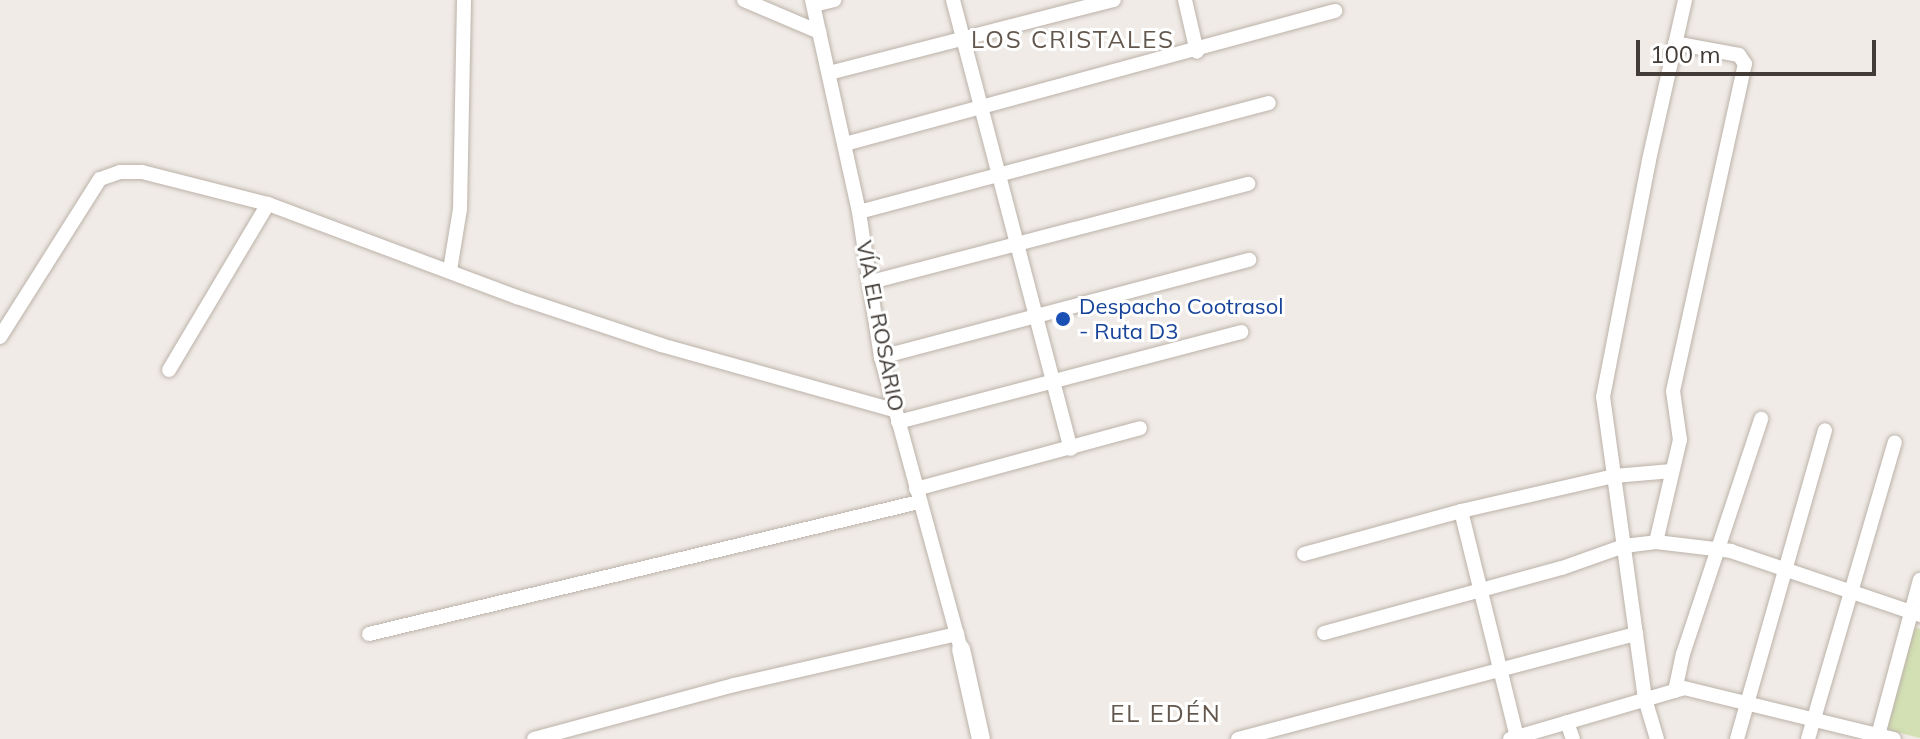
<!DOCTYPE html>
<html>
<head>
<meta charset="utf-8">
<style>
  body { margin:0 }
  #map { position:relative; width:1920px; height:739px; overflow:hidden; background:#f0ebe6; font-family:Mulish,sans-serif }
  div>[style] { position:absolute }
  .green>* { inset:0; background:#d3e0b3 }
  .roads { filter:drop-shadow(0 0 2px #bbb2a9) drop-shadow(0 0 2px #bbb2a9) }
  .minor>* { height:14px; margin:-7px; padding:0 7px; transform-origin:7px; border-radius:7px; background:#fff }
  .tertiary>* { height:18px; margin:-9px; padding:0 9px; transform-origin:9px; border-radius:9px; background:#fff }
  .dots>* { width:22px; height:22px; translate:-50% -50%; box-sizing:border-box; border:4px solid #fff; border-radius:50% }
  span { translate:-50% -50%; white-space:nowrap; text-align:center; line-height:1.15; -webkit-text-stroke:6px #fff; paint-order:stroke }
  .transit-label { font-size:22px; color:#164399 }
  .left { translate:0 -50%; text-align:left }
  .street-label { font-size:22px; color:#423b36 }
  .neighbourhood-label { font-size:24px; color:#64584e; letter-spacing:2px }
  .scale { position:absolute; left:1636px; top:40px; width:240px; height:36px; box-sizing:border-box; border:4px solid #423b36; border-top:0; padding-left:10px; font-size:24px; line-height:28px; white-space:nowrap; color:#423b36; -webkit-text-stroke:6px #fff; paint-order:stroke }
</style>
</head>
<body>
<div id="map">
  <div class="green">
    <i style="clip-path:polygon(1913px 627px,1920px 629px,1920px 738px,1885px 729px)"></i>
  </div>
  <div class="roads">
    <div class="minor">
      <i style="left:744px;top:0;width:82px;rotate:23.1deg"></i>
      <i style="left:812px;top:0;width:217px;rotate:77.5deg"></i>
      <i style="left:859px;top:212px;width:147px;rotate:81.4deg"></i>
      <i style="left:881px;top:357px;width:303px;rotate:74.7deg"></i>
      <i style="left:953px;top:0;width:464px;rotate:75.3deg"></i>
      <i style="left:1185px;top:0;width:53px;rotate:77deg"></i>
      <i style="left:814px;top:5px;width:21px;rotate:-14deg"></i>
      <i style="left:829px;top:73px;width:294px;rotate:-14.4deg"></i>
      <i style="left:845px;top:144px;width:508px;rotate:-15.19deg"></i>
      <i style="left:859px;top:212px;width:424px;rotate:-14.9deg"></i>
      <i style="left:450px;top:270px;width:62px;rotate:-80.7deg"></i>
      <i style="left:460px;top:209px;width:209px;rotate:-88.9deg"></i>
      <i style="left:871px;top:282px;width:390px;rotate:-14.6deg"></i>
      <i style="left:0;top:337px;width:187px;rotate:-57.7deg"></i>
      <i style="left:100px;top:179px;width:21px;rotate:-19deg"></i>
      <i style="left:120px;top:172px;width:22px"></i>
      <i style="left:142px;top:172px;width:130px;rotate:14.3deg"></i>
      <i style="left:268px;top:204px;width:266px;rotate:20.5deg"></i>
      <i style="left:517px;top:297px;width:152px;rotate:18.4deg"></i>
      <i style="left:661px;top:345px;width:242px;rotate:15.6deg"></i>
      <i style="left:881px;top:357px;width:381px;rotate:-14.8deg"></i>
      <i style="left:169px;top:370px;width:193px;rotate:-59.2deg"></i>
      <i style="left:898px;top:422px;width:355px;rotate:-14.7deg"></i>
      <i style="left:916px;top:489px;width:232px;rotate:-15.2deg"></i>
      <i style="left:1461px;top:511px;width:233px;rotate:76.1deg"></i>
      <i style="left:1656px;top:542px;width:105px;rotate:-76.8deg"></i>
      <i style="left:1680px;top:440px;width:49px;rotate:-98.1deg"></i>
      <i style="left:1673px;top:391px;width:335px;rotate:-77.6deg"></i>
      <i style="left:1745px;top:64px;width:11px;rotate:-124deg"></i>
      <i style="left:1739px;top:55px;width:65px;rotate:-169.4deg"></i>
      <i style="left:1304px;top:554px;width:163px;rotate:-15.3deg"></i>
      <i style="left:1461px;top:511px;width:157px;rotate:-12.9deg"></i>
      <i style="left:1614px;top:476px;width:58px;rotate:-4.9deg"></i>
      <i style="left:1324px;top:633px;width:247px;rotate:-15.3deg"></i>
      <i style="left:1562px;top:568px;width:66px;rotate:-19.5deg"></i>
      <i style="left:1624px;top:546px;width:32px;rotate:-7deg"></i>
      <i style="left:1656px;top:542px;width:76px;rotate:6.8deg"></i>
      <i style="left:1731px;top:551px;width:200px;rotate:18.7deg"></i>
      <i style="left:369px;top:634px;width:566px;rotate:-13.5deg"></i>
      <i style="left:1675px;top:691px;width:38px;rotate:-78deg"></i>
      <i style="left:1683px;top:654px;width:248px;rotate:-71.6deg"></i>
      <i style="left:1567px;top:722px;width:18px;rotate:71deg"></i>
      <i style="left:534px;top:739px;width:207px;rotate:-15.1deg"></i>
      <i style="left:734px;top:685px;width:229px;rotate:-12.9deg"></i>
      <i style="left:1238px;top:739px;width:412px;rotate:-14.8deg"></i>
      <i style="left:1510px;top:739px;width:181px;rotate:-16.3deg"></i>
      <i style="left:1684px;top:688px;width:216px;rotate:13.7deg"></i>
      <i style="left:1657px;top:739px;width:42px;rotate:-106.7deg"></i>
      <i style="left:1645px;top:699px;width:305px;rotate:-97.9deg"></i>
      <i style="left:1603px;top:397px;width:241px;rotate:-79deg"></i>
      <i style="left:1649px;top:160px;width:164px;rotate:-77.3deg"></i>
      <i style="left:1737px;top:739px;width:321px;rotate:-74.1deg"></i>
      <i style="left:1808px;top:739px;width:309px;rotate:-73.7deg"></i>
      <i style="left:1877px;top:739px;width:165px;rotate:-74.9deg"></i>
    </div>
    <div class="tertiary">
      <i style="left:961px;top:649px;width:92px;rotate:77.5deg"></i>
    </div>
  </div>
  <div class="dots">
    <i style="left:1063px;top:319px;background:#1a4fb4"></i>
  </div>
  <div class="transit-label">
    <span class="left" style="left:1079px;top:319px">Despacho Cootrasol<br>- Ruta D3</span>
  </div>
  <div class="street-label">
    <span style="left:880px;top:326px;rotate:79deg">VÍA EL ROSARIO</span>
  </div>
  <div class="neighbourhood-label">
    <span style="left:1073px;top:40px">LOS CRISTALES</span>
    <span style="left:1166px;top:714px">EL EDÉN</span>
  </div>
  <div class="scale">100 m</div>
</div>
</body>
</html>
